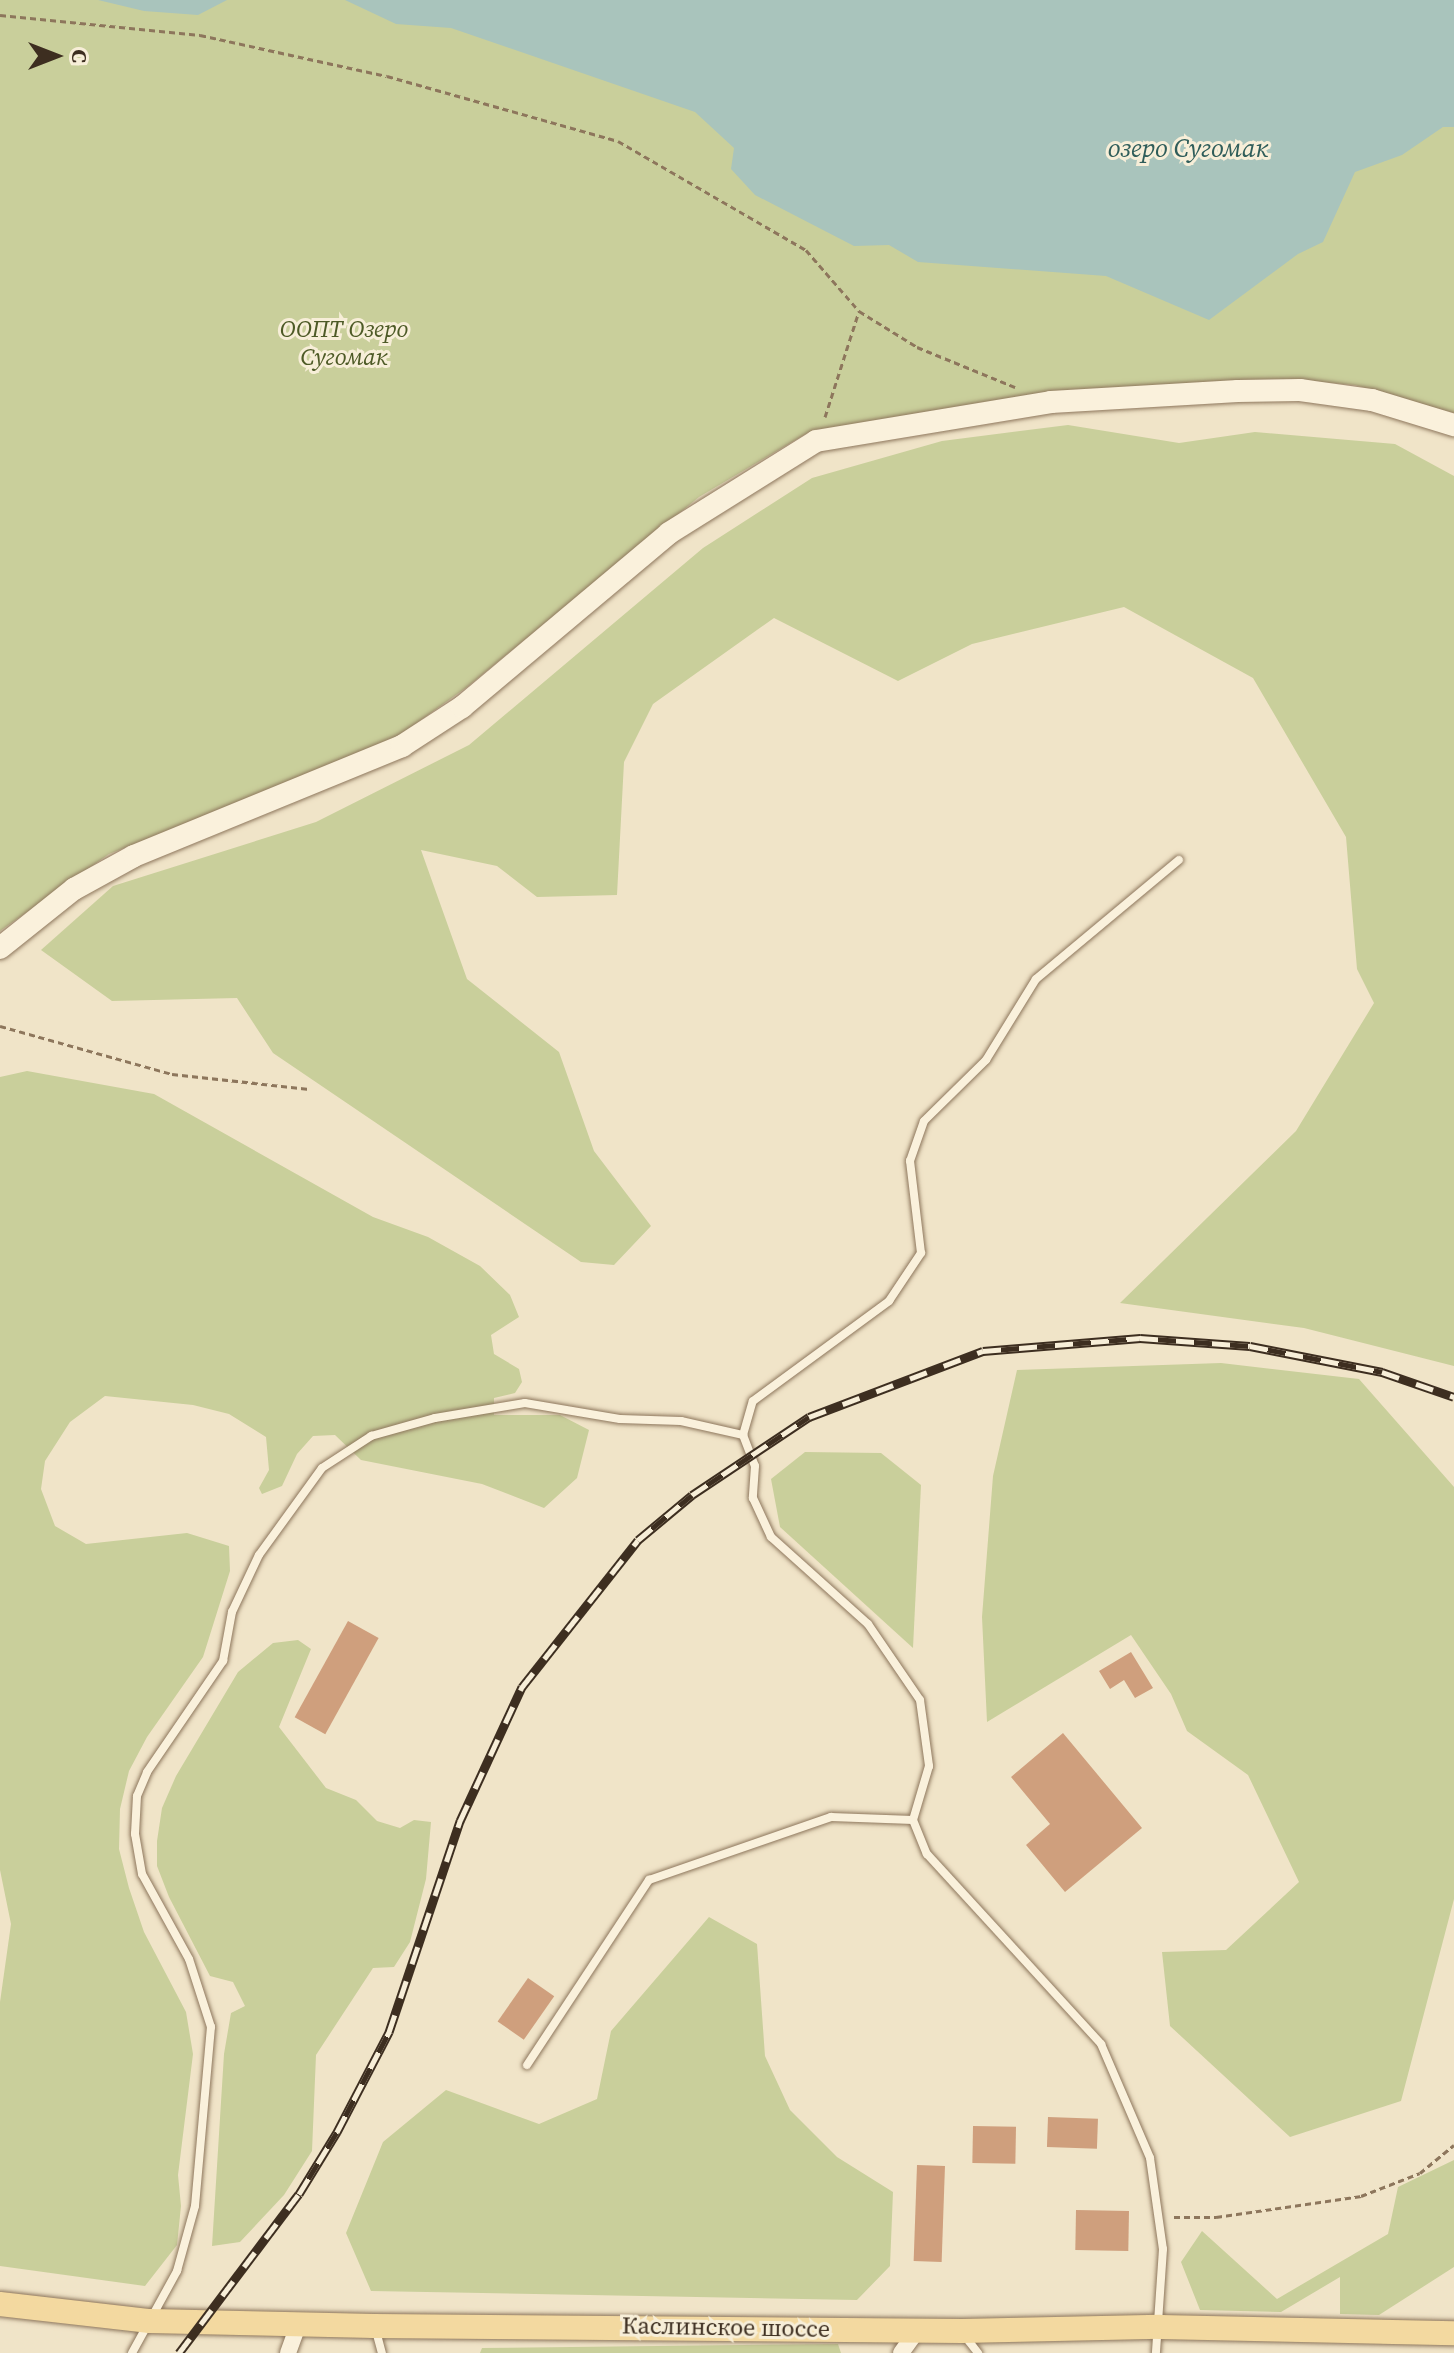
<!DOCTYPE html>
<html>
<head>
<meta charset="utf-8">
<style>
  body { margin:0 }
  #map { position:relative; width:1454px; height:2353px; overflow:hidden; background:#f0e4c8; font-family:"Source Serif 4",serif }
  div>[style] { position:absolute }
  .green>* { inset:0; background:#c9cf9b }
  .water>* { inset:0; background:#a9c4bc }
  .building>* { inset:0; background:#cf9f7d; transform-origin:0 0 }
  .path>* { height:3px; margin-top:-1.5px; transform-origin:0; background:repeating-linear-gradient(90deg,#8d765c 0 6px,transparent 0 10px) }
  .roads { filter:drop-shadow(0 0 2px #8d765c) drop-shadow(0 0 2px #8d765c) }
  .lane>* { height:8px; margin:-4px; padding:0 4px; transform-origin:4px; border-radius:4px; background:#faf1dc }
  .street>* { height:16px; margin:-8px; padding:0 8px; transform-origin:8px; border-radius:8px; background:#faf1dc }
  .secondary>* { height:22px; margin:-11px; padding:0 11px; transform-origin:11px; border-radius:11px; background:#faf1dc }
  .primary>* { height:24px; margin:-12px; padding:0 12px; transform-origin:12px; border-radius:12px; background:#f3d9a0 }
  .rail>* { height:9px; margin-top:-4.5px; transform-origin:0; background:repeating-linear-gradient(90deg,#f7eed8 0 18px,#3d2e20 0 36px); box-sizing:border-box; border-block:2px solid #3d2e20 }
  span { translate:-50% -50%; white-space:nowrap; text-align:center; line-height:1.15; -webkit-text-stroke:6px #f7eed8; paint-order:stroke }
  .park-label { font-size:24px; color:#4d5a26; font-style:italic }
  .street-label { font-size:24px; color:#3d2e20 }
  .water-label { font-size:26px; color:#2f5d5a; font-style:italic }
  .north { position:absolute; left:16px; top:16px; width:80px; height:80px; -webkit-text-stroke:6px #f7eed8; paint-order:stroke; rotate:90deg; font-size:22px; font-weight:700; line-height:32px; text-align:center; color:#3d2e20 }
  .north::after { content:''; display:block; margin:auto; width:28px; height:36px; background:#3d2e20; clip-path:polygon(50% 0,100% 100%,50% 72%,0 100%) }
</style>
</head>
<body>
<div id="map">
  <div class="green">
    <i style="clip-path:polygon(0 0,1454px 0,1454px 413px,1355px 385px,1296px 380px,1052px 393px,809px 432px,699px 497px,467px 687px,386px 745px,109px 854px,0 931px)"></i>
    <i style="clip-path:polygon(1068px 425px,1179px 443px,1255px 432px,1395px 444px,1454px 476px,1454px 1366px,1304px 1328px,1120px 1303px,1296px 1131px,1374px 1003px,1357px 969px,1346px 837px,1253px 678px,1124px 607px,972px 644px,898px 681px,774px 618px,653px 704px,624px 762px,617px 895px,537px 897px,497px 866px,421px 850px,467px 979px,559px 1052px,594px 1151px,651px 1226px,614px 1265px,581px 1262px,273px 1053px,237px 998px,112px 1001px,41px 950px,113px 886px,316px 822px,469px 745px,703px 548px,812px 478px,942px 441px)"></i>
    <i style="clip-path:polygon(27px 1071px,154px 1094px,373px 1217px,428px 1237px,480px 1266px,510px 1295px,519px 1317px,491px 1335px,494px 1354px,519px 1369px,522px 1382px,515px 1393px,494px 1398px,494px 1415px,560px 1415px,589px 1430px,577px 1478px,544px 1508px,482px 1484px,361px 1460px,335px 1435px,313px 1436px,297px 1454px,282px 1486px,262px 1494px,259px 1488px,269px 1470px,266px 1437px,229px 1414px,193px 1405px,105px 1396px,70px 1422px,45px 1461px,41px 1489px,55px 1526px,86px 1544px,187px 1533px,229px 1546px,230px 1571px,203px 1657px,147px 1737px,129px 1771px,120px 1809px,119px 1849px,129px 1888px,144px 1932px,186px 2012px,193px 2054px,178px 2175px,181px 2206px,177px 2245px,145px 2286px,0 2266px,0 2002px,11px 1924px,0 1870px,0 1077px)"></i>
    <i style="clip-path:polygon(1221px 1363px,1359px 1379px,1454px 1487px,1454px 1899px,1401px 2101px,1290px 2137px,1170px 2026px,1162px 1952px,1226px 1950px,1299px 1882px,1248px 1775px,1187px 1731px,1171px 1694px,1131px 1635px,987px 1722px,982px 1617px,993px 1476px,1017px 1370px)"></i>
    <i style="clip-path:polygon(805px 1452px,881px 1453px,921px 1485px,913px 1648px,780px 1527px,771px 1479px)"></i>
    <i style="clip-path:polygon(298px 1640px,311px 1649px,279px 1727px,326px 1788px,356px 1800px,377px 1821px,400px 1828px,414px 1820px,431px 1822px,426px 1879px,410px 1942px,394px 1967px,373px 1968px,316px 2055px,312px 2151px,284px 2195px,240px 2242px,212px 2246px,224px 2054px,231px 2013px,245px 2006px,233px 1982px,210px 1976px,169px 1897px,157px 1866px,157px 1841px,162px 1808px,176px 1776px,238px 1672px,273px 1643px)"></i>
    <i style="clip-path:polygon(709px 1917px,757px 1944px,765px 2056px,790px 2110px,837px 2157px,893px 2192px,890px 2266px,857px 2300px,371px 2291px,346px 2233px,383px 2142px,446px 2090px,539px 2124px,597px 2099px,611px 2031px)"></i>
    <i style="clip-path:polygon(1454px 2160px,1454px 2267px,1379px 2315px,1340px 2314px,1340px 2277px,1281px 2312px,1200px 2310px,1181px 2262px,1202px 2231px,1277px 2299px,1388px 2234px,1398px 2187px)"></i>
    <i style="clip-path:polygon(838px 2344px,841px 2353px,480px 2353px,482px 2348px)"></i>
  </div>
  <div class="water">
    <i style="clip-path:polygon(98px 0,227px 0,198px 15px,144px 11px)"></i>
    <i style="clip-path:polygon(345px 0,1454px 0,1454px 127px,1443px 127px,1402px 155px,1355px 172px,1323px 242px,1298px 254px,1209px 320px,1106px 276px,918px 262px,889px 245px,854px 246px,755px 195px,731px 169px,734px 148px,695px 112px,451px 28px,396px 24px)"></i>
  </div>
  <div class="building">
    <i style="left:348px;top:1621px;width:35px;height:110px;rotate:29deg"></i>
    <i style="clip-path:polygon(1131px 1652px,1153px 1688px,1135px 1698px,1124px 1680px,1110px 1689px,1099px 1671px)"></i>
    <i style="clip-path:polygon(1063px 1733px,1142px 1828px,1065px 1892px,1026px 1845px,1050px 1824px,1011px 1777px)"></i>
    <i style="left:528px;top:1978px;width:32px;height:53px;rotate:35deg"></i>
    <i style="left:1048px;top:2117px;width:50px;height:30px;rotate:2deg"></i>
    <i style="left:973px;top:2126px;width:43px;height:37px;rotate:1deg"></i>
    <i style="left:917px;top:2165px;width:28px;height:96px;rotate:2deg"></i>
    <i style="left:1076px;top:2210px;width:53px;height:40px;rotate:1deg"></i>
  </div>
  <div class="path">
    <i style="left:0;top:15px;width:201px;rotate:5.7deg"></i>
    <i style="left:200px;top:35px;width:191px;rotate:12.4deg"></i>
    <i style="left:387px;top:76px;width:240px;rotate:15.7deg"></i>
    <i style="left:618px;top:141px;width:217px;rotate:30.1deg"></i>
    <i style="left:806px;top:250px;width:81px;rotate:49deg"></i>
    <i style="left:859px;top:311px;width:68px;rotate:31.8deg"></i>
    <i style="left:917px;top:347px;width:106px;rotate:22.2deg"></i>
    <i style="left:825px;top:417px;width:111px;rotate:-72.2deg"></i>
    <i style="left:0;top:1026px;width:179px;rotate:15.6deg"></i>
    <i style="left:172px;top:1074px;width:138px;rotate:6.2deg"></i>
    <i style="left:1174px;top:2217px;width:42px"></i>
    <i style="left:1216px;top:2217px;width:147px;rotate:-8.2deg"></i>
    <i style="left:1361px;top:2196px;width:63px;rotate:-21.3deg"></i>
    <i style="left:1420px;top:2173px;width:44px;rotate:-39.5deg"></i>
  </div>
  <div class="roads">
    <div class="lane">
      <i style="left:743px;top:1435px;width:35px;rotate:-74deg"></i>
      <i style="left:753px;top:1401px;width:169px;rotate:-36.3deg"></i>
      <i style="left:889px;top:1301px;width:58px;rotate:-56.3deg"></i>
      <i style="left:921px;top:1253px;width:93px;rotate:-96.8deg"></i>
      <i style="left:910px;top:1161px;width:42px;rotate:-70.7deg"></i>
      <i style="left:924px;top:1121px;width:87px;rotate:-44.5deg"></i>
      <i style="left:986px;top:1060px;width:95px;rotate:-58.3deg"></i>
      <i style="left:1036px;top:979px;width:186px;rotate:-39.8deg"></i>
      <i style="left:527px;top:2065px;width:222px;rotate:-56.6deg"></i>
      <i style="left:649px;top:1880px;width:193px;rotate:-19.1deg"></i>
      <i style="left:831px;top:1817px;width:82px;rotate:2.1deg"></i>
      <i style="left:376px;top:2331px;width:23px;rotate:75deg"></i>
      <i style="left:964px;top:2335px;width:23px;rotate:52deg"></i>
      <i style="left:132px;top:2353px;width:94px;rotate:-61.2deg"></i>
      <i style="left:177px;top:2271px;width:67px;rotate:-74.5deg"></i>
      <i style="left:195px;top:2206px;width:180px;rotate:-84.9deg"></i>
      <i style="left:211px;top:2027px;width:71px;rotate:-107.9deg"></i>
      <i style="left:189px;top:1959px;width:97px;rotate:-118.9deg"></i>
      <i style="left:142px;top:1874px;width:41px;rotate:-99.9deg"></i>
      <i style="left:135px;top:1834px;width:38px;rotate:-87deg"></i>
      <i style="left:137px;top:1796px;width:26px;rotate:-67deg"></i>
      <i style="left:147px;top:1772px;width:135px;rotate:-55.6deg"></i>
      <i style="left:223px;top:1661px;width:50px;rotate:-79.6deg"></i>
      <i style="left:232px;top:1612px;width:63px;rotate:-64.7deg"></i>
      <i style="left:259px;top:1555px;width:107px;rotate:-54.1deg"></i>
      <i style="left:322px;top:1468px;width:59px;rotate:-33.1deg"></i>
      <i style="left:371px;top:1436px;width:66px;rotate:-15.7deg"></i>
      <i style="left:435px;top:1418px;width:91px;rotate:-9.5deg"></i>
      <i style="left:525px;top:1403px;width:96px;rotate:9.6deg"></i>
      <i style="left:620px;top:1419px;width:61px;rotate:1.9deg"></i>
      <i style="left:681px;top:1421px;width:64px;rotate:12.7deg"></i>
      <i style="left:743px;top:1435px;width:33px;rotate:69deg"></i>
      <i style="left:755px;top:1466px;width:32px;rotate:94deg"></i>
      <i style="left:753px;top:1498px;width:43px;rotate:65.2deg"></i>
      <i style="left:771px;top:1537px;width:130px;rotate:41.9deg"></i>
      <i style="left:868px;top:1624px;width:92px;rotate:55.6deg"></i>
      <i style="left:920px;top:1700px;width:67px;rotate:82.2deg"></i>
      <i style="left:929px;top:1766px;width:56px;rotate:106.5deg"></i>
      <i style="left:913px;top:1820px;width:37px;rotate:68deg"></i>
      <i style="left:927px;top:1854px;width:258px;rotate:47.5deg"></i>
      <i style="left:1101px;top:2044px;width:124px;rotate:66.7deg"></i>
      <i style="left:1150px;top:2158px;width:92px;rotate:81.9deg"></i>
      <i style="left:1163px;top:2249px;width:104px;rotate:93.9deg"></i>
    </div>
    <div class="street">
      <i style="left:288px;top:2353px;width:30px;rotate:-70deg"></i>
      <i style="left:901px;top:2353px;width:29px;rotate:-54deg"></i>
    </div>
    <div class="secondary">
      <i style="left:0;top:948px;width:95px;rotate:-38.6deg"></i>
      <i style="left:74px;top:889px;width:68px;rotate:-28.8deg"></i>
      <i style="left:134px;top:856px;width:290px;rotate:-22.3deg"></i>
      <i style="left:402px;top:746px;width:72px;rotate:-33deg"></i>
      <i style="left:462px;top:707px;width:270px;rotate:-40deg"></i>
      <i style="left:669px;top:533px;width:173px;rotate:-32deg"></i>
      <i style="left:816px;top:441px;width:238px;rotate:-9.4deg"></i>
      <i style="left:1051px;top:402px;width:187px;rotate:-3.4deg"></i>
      <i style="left:1238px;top:391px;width:62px;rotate:-0.9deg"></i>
      <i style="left:1300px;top:390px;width:73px;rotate:7.9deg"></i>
      <i style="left:1372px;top:400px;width:86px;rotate:17deg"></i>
    </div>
    <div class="primary">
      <i style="left:0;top:2304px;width:151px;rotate:6.5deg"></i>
      <i style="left:150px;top:2321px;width:224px;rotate:1.3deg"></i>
      <i style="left:374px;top:2326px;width:588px;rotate:0.49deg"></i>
      <i style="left:962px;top:2331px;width:198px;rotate:-1.2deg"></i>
      <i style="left:1160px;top:2327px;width:294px;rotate:1.2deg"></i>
    </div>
  </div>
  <div class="rail">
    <i style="left:179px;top:2353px;width:199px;rotate:-53deg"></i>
    <i style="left:299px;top:2194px;width:73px;rotate:-58.5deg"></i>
    <i style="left:337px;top:2132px;width:113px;rotate:-62.5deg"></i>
    <i style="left:389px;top:2032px;width:223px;rotate:-71.4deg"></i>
    <i style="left:460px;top:1821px;width:148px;rotate:-65.2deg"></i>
    <i style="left:522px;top:1687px;width:187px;rotate:-51.7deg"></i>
    <i style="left:638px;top:1540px;width:70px;rotate:-39.8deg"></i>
    <i style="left:692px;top:1495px;width:141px;rotate:-33.7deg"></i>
    <i style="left:809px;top:1417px;width:186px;rotate:-20.8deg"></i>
    <i style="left:983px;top:1351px;width:158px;rotate:-4.7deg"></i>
    <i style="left:1140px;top:1338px;width:110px;rotate:4.2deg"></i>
    <i style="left:1250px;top:1346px;width:135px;rotate:11.1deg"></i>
    <i style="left:1382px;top:1372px;width:76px;rotate:19.1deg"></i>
  </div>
  <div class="park-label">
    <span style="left:344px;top:343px">ООПТ Озеро<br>Сугомак</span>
  </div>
  <div class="street-label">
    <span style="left:726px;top:2327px;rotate:1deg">Каслинское шоссе</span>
  </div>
  <div class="water-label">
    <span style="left:1188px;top:149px">озеро Сугомак</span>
  </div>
  <div class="north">С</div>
</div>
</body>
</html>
